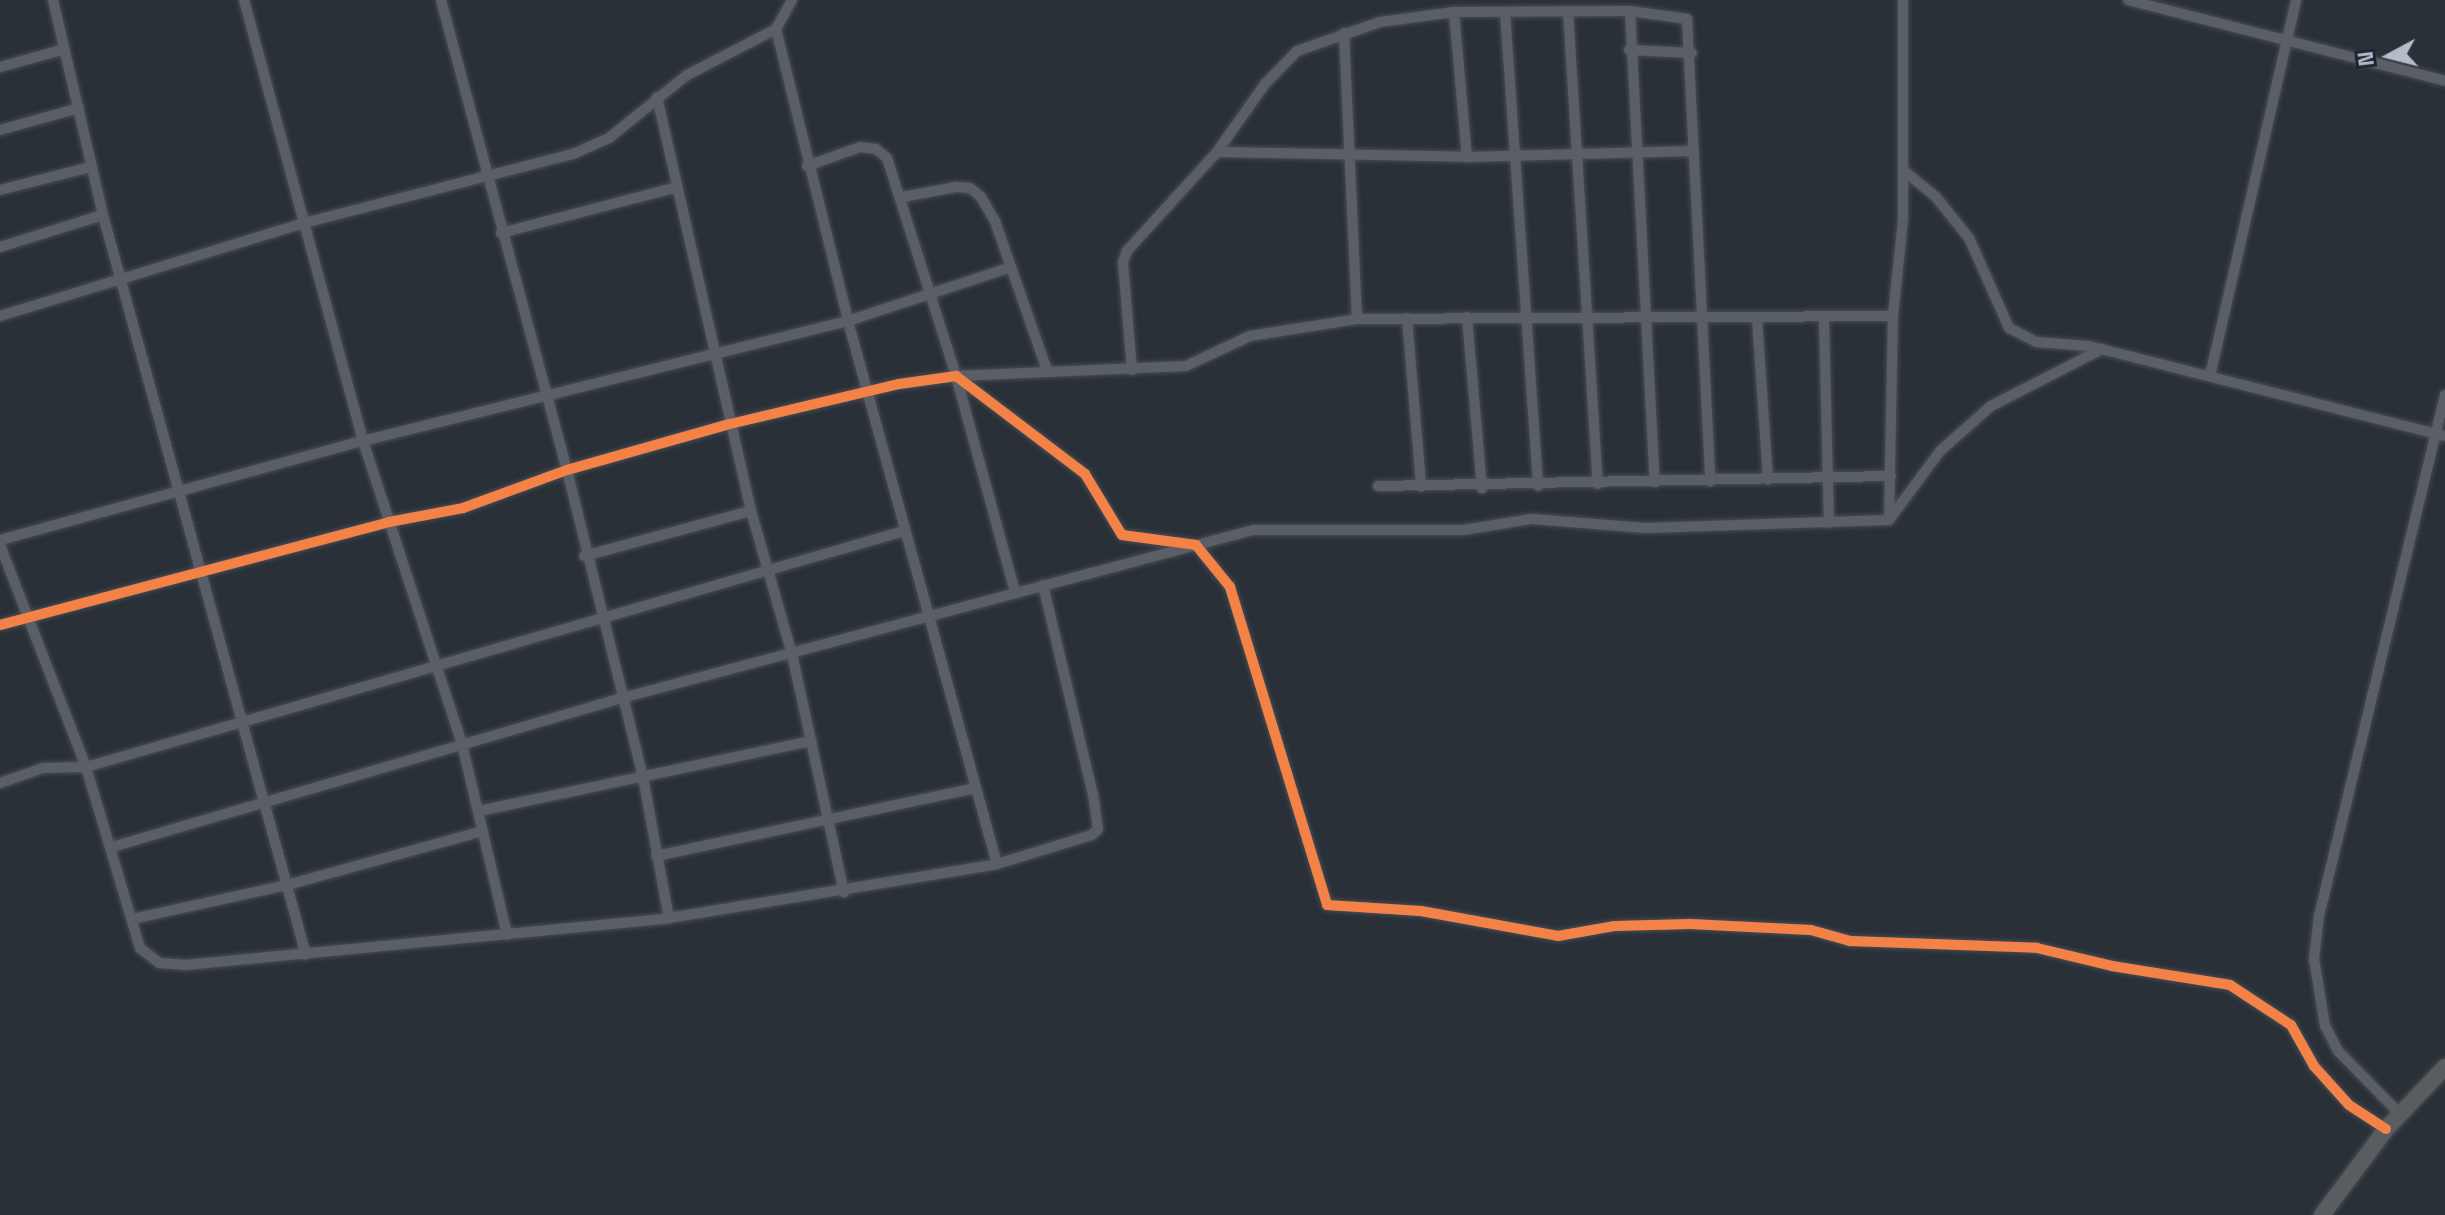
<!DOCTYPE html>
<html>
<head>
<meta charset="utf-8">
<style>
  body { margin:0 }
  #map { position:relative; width:2445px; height:1215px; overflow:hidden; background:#2a3038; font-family:"Space Grotesk",sans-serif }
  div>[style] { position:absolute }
  .roads { filter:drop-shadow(0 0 2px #484c53) drop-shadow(0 0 2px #484c53) }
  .minor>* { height:10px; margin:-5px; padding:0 5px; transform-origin:5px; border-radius:5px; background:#5a5e66 }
  .highway>* { height:16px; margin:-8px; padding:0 8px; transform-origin:8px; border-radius:8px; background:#5a5d60 }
  .cycleway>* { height:10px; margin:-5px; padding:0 5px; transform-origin:5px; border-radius:5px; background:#f48246 }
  span { translate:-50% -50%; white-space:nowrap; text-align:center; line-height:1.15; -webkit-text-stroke:6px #1d2633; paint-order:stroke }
  .north { position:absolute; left:2349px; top:16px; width:80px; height:80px; -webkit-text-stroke:6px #1d2633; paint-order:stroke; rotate:263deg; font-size:22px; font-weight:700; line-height:32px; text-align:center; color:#b4bcc9 }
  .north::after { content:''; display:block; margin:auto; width:28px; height:36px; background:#b4bcc9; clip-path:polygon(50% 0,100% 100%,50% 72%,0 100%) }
</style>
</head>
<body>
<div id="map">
  <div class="roads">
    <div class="minor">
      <i style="left:53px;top:0;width:221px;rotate:76.9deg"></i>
      <i style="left:103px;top:215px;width:767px;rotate:74.66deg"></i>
      <i style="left:244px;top:0;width:457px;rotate:74.9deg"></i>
      <i style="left:363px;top:441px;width:319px;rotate:71.9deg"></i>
      <i style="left:462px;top:744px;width:196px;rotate:76.7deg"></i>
      <i style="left:441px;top:0;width:487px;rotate:75deg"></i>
      <i style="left:567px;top:470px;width:316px;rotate:76.1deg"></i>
      <i style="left:643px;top:777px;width:143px;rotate:79.6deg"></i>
      <i style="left:2128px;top:0;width:327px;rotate:14.3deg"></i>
      <i style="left:1568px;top:11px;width:474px;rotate:86.4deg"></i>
      <i style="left:1630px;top:11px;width:472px;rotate:87deg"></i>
      <i style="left:1454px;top:12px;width:146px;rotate:84.9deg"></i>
      <i style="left:1505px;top:12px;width:475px;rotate:86deg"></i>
      <i style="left:776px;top:29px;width:301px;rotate:76.1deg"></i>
      <i style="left:848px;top:321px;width:563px;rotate:74.66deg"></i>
      <i style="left:1344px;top:33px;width:286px;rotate:87.4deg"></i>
      <i style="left:1629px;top:50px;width:63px;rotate:2.7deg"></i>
      <i style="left:0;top:67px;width:67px;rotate:-15.5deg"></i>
      <i style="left:657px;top:97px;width:425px;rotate:77.2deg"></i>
      <i style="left:751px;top:511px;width:149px;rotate:74deg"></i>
      <i style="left:792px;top:654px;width:244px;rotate:77.7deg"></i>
      <i style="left:0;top:130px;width:82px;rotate:-15.6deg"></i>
      <i style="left:1217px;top:152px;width:250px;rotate:1.1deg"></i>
      <i style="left:1467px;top:157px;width:226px;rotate:-1.5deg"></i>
      <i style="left:807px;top:166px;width:56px;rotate:-19.7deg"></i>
      <i style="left:860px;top:147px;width:16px;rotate:7deg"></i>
      <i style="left:876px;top:149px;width:14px;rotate:39deg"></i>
      <i style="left:887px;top:158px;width:229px;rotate:72.4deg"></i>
      <i style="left:956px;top:376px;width:224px;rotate:74.7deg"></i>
      <i style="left:1903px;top:170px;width:43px;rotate:39.3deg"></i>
      <i style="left:1936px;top:197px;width:53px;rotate:51.2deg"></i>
      <i style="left:1969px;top:238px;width:98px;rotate:66deg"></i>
      <i style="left:2009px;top:328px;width:30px;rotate:27deg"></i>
      <i style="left:2036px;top:342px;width:53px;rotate:4.3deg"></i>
      <i style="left:2089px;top:346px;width:367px;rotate:14.2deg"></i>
      <i style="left:0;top:190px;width:94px;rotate:-14.2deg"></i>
      <i style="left:902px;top:197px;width:55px;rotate:-10.5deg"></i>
      <i style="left:956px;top:187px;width:14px;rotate:4deg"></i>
      <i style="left:970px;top:188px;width:14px;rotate:39deg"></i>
      <i style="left:981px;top:197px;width:28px;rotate:60deg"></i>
      <i style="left:995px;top:221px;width:158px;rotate:70.8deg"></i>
      <i style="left:501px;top:233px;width:182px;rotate:-14.6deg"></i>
      <i style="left:0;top:247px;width:108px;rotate:-17.3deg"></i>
      <i style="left:0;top:316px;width:318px;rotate:-17deg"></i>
      <i style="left:304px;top:223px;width:278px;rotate:-14.4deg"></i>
      <i style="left:573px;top:154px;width:39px;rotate:-24deg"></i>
      <i style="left:609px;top:138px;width:100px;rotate:-38.9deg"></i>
      <i style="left:687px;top:75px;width:100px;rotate:-27.3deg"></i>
      <i style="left:776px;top:29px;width:33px;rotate:-61deg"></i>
      <i style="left:1467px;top:317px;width:172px;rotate:85deg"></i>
      <i style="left:1407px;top:318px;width:169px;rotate:85.2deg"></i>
      <i style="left:1757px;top:318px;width:162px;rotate:86.1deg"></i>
      <i style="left:1824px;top:320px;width:203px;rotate:88.6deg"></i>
      <i style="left:1132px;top:370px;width:108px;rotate:-94.8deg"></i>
      <i style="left:1123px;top:262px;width:12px;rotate:-70deg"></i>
      <i style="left:1127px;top:251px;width:134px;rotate:-47.7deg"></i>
      <i style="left:1217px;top:152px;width:83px;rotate:-54.8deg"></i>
      <i style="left:1265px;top:84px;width:46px;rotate:-45.9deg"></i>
      <i style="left:1297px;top:51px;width:88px;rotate:-19.3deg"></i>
      <i style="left:1380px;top:22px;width:75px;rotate:-7.7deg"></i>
      <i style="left:1454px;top:12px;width:176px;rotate:-0.3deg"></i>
      <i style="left:1630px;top:11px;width:58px;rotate:8deg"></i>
      <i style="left:1687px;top:19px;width:463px;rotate:87.1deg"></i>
      <i style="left:956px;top:376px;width:230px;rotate:-2.5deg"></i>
      <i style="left:1186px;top:366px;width:71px;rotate:-25.1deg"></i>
      <i style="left:1250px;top:336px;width:108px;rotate:-9deg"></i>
      <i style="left:1357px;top:319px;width:536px;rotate:-0.32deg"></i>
      <i style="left:1893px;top:316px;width:97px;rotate:-84.1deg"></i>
      <i style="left:1903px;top:220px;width:220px;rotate:-90deg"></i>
      <i style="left:2210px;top:376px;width:386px;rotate:-77.1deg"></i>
      <i style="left:1378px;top:486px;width:513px;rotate:-1.12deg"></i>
      <i style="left:1889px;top:520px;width:204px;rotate:-88.9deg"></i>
      <i style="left:0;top:540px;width:376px;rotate:-15.3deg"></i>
      <i style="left:363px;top:441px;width:500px;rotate:-13.9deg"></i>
      <i style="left:848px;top:321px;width:172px;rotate:-18.3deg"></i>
      <i style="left:0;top:545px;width:238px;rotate:68.8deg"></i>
      <i style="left:86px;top:767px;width:189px;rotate:73.4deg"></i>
      <i style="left:140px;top:948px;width:24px;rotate:38deg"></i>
      <i style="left:159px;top:963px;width:26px;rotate:4deg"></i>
      <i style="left:185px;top:965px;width:486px;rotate:-5.5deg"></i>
      <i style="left:669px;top:918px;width:332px;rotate:-9.3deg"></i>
      <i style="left:997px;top:864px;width:99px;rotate:-17deg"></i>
      <i style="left:1092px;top:835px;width:8px;rotate:-45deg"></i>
      <i style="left:1098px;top:829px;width:34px;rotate:-98deg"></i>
      <i style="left:1093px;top:795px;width:216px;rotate:-103.4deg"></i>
      <i style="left:584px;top:556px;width:173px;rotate:-15.1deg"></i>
      <i style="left:0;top:625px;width:402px;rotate:-14.8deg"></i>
      <i style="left:389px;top:522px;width:75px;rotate:-10.7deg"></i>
      <i style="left:463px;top:508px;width:111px;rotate:-20.1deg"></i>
      <i style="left:567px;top:470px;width:169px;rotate:-15.8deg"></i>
      <i style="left:730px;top:424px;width:174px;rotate:-13.3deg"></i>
      <i style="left:899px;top:384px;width:58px;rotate:-8deg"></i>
      <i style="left:956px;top:376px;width:162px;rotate:37.2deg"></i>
      <i style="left:1085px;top:474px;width:71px;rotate:58.8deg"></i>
      <i style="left:1122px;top:535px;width:75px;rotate:7.7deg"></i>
      <i style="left:1196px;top:545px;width:54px;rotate:51deg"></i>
      <i style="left:1230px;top:587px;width:332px;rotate:73deg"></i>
      <i style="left:1327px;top:905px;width:94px;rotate:3.7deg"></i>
      <i style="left:1421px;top:911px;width:139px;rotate:10.3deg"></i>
      <i style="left:1558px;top:936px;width:58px;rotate:-10deg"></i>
      <i style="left:1615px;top:926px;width:75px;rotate:-1.5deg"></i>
      <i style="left:1690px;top:924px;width:121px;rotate:2.8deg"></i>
      <i style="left:1811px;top:930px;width:41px;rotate:15.8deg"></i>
      <i style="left:1850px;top:941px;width:187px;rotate:2.1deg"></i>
      <i style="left:2037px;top:948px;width:77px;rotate:13.5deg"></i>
      <i style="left:2112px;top:966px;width:120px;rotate:9.1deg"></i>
      <i style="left:2230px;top:985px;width:73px;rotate:33.3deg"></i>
      <i style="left:2291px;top:1025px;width:47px;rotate:60.7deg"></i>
      <i style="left:2314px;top:1066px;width:52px;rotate:48.1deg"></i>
      <i style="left:2349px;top:1105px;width:44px;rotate:33deg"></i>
      <i style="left:0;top:783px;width:46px;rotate:-19.2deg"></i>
      <i style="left:43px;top:768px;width:43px;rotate:-1.3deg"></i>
      <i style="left:86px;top:767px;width:851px;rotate:-16.09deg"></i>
      <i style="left:479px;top:811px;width:340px;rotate:-11.9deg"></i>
      <i style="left:112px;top:847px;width:531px;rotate:-16.29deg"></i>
      <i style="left:622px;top:698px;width:653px;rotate:-14.91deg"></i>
      <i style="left:1253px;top:530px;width:210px"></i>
      <i style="left:1463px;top:530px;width:70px;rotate:-9.1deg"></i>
      <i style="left:1532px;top:519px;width:114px;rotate:4.5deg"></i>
      <i style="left:1646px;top:528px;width:243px;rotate:-1.9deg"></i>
      <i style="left:1889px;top:520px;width:86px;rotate:-53.5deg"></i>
      <i style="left:1940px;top:451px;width:68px;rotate:-41.4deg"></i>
      <i style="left:1991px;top:406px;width:125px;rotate:-27.2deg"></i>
      <i style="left:656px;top:856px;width:327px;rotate:-12deg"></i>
      <i style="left:132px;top:919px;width:159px;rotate:-12.4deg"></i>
      <i style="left:287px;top:885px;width:203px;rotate:-15.4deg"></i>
      <i style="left:2400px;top:1114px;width:88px;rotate:-134.5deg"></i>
      <i style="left:2338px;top:1051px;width:28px;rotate:-117deg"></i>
      <i style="left:2325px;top:1026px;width:68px;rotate:-99.3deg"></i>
      <i style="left:2314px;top:959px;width:43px;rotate:-83.4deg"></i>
      <i style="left:2319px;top:916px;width:536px;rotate:-76.4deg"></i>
    </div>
    <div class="highway">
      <i style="left:2322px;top:1215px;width:107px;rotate:-53.3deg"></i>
      <i style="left:2386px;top:1129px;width:86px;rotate:-46.4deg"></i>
    </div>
  </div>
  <div class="cycleway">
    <i style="left:0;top:625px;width:402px;rotate:-14.8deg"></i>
    <i style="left:389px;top:522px;width:75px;rotate:-10.7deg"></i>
    <i style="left:463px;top:508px;width:111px;rotate:-20.1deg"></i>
    <i style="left:567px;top:470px;width:169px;rotate:-15.8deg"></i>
    <i style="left:730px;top:424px;width:174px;rotate:-13.3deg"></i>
    <i style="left:899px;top:384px;width:58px;rotate:-8deg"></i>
    <i style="left:956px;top:376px;width:162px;rotate:37.2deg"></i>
    <i style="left:1085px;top:474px;width:71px;rotate:58.8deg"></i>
    <i style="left:1122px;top:535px;width:75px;rotate:7.7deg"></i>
    <i style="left:1196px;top:545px;width:54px;rotate:51deg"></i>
    <i style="left:1230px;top:587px;width:332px;rotate:73deg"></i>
    <i style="left:1327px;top:905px;width:94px;rotate:3.7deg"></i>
    <i style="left:1421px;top:911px;width:139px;rotate:10.3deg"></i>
    <i style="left:1558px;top:936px;width:58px;rotate:-10deg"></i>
    <i style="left:1615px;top:926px;width:75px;rotate:-1.5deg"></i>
    <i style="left:1690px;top:924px;width:121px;rotate:2.8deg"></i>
    <i style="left:1811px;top:930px;width:41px;rotate:15.8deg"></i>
    <i style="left:1850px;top:941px;width:187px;rotate:2.1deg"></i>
    <i style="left:2037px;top:948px;width:77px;rotate:13.5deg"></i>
    <i style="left:2112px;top:966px;width:120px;rotate:9.1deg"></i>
    <i style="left:2230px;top:985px;width:73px;rotate:33.3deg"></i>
    <i style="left:2291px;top:1025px;width:47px;rotate:60.7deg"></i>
    <i style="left:2314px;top:1066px;width:52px;rotate:48.1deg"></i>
    <i style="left:2349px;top:1105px;width:44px;rotate:33deg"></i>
  </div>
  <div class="north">N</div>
</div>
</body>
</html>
